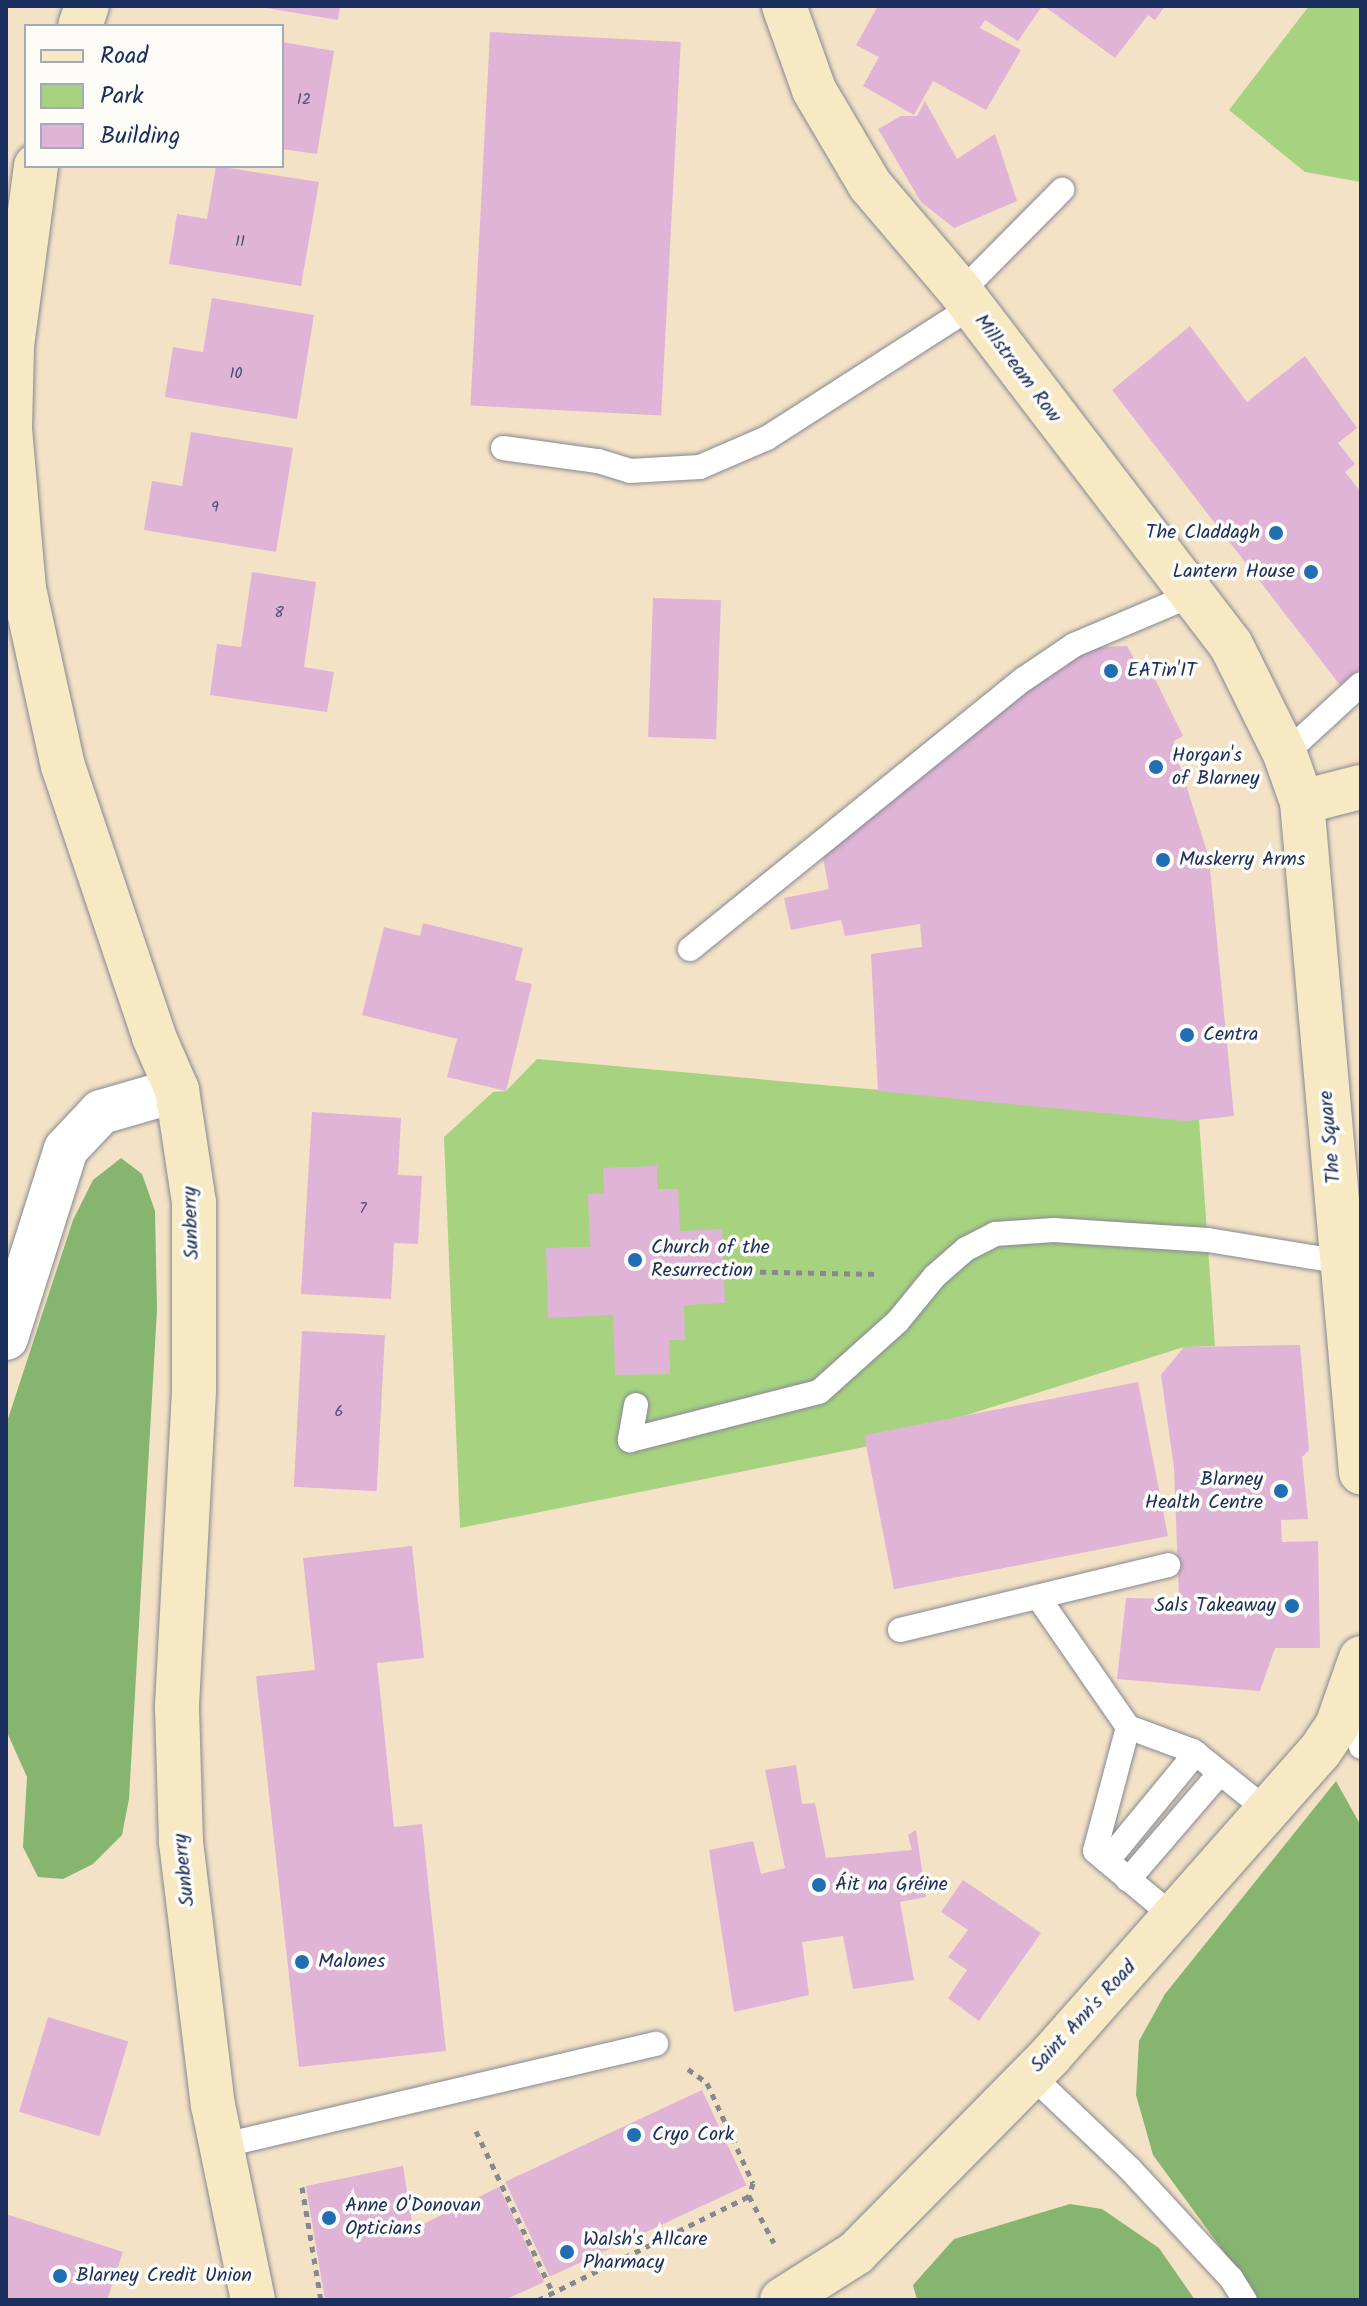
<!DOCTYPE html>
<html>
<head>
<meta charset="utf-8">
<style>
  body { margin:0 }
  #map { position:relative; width:1367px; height:2306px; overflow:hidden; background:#f3e2c6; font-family:Kalam,sans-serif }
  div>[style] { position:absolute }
  .green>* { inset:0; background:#a7d380 }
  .forest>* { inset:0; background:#85b56e }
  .building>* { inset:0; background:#e0b4d6; transform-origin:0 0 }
  .path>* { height:5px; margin-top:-2.5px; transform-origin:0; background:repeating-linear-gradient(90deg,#878892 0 6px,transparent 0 12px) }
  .roads { filter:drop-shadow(0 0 2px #878892) drop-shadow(0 0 2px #878892) }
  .lane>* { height:24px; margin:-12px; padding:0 12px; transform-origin:12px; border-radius:12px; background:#fff }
  .street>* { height:44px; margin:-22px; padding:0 22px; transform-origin:22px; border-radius:22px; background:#fff }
  .secondary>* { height:44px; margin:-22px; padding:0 22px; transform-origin:22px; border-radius:22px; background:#f6e9c3 }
  .dots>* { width:22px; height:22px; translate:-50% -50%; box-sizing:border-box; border:4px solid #fdfcf7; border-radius:50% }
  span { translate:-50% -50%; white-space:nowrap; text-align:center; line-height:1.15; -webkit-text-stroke:7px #fdfcf7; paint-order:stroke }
  .number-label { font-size:16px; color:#4c507c }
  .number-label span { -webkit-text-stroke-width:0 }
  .street-label { font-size:20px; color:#1b2f5e }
  .poi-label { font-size:20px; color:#1b2f5e }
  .right { translate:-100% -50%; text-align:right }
  .left { translate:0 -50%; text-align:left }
  .frame { position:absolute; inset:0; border:8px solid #1b2f5e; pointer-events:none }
  .legend { position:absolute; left:24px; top:24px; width:260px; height:144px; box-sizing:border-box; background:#fdfcf7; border:2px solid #a3aaba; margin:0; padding:10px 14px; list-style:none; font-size:24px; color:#1b2f5e }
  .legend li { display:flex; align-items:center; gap:16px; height:40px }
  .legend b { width:40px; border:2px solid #a3aaba }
</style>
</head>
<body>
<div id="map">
  <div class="green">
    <i style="clip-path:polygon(1309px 6px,1361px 6px,1361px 182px,1305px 172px,1229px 110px)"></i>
    <i style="clip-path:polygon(537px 1059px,1199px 1119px,1215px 1346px,1184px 1347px,864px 1447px,460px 1528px,444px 1137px,493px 1092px,506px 1091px)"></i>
  </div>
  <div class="forest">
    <i style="clip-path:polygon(121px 1158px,142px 1174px,155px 1211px,157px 1310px,129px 1799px,122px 1835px,93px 1864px,63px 1879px,38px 1877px,23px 1847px,27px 1777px,6px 1730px,6px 1425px,73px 1220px,93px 1180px)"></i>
    <i style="clip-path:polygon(1336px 1781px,1361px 1826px,1361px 2300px,1259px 2300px,1153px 2155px,1136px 2095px,1139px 2041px,1165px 1994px)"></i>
    <i style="clip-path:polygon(1070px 2204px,1102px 2209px,1159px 2248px,1195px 2300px,917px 2300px,913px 2285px,954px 2239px)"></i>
  </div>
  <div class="building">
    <i style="clip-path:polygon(254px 6px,340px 6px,338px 20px)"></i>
    <i style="clip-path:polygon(878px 6px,1042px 6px,1018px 41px,985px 20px,980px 28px,1021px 50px,986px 110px,933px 81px,914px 115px,863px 86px,879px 57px,856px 45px)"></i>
    <i style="clip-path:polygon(1044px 6px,1165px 6px,1155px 20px,1148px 15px,1115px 58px)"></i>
    <i style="left:490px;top:32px;width:191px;height:374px;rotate:3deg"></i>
    <i style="clip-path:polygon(282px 42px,334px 51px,317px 154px,282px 149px)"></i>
    <i style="clip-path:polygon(925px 101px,957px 159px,995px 134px,1017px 201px,954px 228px,921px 202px,878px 129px,901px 116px,917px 116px)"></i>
    <i style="clip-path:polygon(216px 166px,319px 182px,301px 286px,169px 264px,177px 214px,207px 219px)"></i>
    <i style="clip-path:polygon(212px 298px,314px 315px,297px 419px,165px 397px,173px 347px,203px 352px)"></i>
    <i style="clip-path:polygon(1190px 326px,1247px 402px,1305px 356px,1357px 428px,1338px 443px,1355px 464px,1345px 472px,1361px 492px,1361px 668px,1340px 685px,1112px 390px)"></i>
    <i style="clip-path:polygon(191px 432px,293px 448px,276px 552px,144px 530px,152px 481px,182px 486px)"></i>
    <i style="clip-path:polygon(252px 572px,316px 582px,304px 667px,334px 672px,327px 712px,210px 695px,217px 644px,241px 647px)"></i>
    <i style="left:653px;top:598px;width:68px;height:139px;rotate:2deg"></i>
    <i style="clip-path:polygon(1127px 646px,1144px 676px,1152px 673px,1183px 736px,1174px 741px,1175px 750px,1209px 858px,1234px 1116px,1186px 1121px,878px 1091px,871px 954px,922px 947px,920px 924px,845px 936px,841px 920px,791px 930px,784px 898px,829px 889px,823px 858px,1076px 648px)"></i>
    <i style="clip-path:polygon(423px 923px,523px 948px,515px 980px,532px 984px,506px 1091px,447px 1077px,457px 1039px,362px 1015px,384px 927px,420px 936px)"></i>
    <i style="clip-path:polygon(312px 1112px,401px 1118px,398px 1175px,422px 1176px,418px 1244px,394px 1243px,391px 1299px,301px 1294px)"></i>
    <i style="clip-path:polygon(657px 1166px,657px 1189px,678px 1189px,680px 1231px,722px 1229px,725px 1303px,684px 1305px,685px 1340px,669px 1340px,670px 1374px,615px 1375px,613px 1315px,548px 1318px,546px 1248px,590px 1247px,588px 1194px,604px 1193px,603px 1168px)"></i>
    <i style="left:302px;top:1331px;width:83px;height:156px;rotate:3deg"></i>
    <i style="clip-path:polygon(1300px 1345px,1309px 1450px,1302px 1457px,1308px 1519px,1281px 1520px,1282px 1542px,1318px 1541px,1320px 1648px,1275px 1648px,1260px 1691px,1117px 1679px,1126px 1598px,1179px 1599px,1174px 1468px,1161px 1375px,1184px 1347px)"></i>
    <i style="left:1138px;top:1382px;width:157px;height:279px;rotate:79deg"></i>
    <i style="clip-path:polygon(412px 1546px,424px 1658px,377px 1663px,394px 1827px,422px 1824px,446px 2051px,299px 2067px,256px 1676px,315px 1670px,303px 1558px)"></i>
    <i style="clip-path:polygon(796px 1765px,802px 1804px,815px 1803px,826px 1858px,912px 1850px,908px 1835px,916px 1830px,926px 1897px,900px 1902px,914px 1980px,853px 1989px,843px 1936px,802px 1942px,809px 1995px,734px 2012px,709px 1850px,753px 1841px,761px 1874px,785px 1868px,765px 1770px)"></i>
    <i style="clip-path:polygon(963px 1880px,1041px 1933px,979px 2021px,948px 1998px,967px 1970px,948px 1957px,968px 1930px,941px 1912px)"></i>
    <i style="left:48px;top:2017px;width:84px;height:99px;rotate:17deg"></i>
    <i style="left:702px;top:2090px;width:105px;height:217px;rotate:65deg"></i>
    <i style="clip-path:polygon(403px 2166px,413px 2229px,499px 2187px,544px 2282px,505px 2300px,325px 2300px,306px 2186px)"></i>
    <i style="clip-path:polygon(6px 2214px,123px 2252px,107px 2300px,6px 2300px)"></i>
  </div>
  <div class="path">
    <i style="left:724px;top:1271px;width:155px;rotate:1.1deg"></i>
    <i style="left:688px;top:2069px;width:24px;rotate:36deg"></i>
    <i style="left:707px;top:2083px;width:110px;rotate:65.3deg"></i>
    <i style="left:753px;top:2183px;width:14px;rotate:107deg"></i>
    <i style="left:476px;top:2131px;width:179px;rotate:64.6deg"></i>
    <i style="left:302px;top:2187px;width:115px;rotate:80.5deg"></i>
    <i style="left:538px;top:2300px;width:235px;rotate:-26.2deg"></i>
    <i style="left:749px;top:2196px;width:53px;rotate:62deg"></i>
  </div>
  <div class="roads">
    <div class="lane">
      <i style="left:961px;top:292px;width:144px;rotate:-45.3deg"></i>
      <i style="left:503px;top:448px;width:96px;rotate:7.8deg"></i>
      <i style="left:598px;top:461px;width:34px;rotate:17deg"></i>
      <i style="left:630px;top:471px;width:70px;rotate:-3.3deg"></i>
      <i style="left:700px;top:467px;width:73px;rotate:-23.4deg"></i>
      <i style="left:767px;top:438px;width:242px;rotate:-32.7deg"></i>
      <i style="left:1285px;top:754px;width:103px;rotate:-42.6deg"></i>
      <i style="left:690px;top:949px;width:429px;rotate:-39deg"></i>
      <i style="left:1024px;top:679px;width:60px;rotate:-34.2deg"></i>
      <i style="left:1074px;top:645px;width:128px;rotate:-23deg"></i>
      <i style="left:636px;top:1405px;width:36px;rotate:100deg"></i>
      <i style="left:630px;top:1440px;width:195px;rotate:-14.3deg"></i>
      <i style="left:819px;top:1392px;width:106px;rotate:-41.9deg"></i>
      <i style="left:898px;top:1321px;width:58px;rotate:-50.6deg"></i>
      <i style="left:935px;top:1276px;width:41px;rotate:-41.1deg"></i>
      <i style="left:966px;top:1249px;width:33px;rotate:-27deg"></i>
      <i style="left:995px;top:1234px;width:59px;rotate:-3.9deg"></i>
      <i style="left:1054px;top:1230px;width:154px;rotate:3.7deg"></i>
      <i style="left:1208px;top:1240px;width:136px;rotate:9.3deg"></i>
      <i style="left:1038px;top:1597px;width:158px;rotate:55.3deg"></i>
      <i style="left:1128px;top:1727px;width:69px;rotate:20.3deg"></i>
      <i style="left:1193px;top:1751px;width:95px;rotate:38.6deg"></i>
      <i style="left:900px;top:1630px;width:276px;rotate:-13.6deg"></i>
      <i style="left:1350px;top:1704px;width:44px;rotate:75.7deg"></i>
      <i style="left:1128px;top:1727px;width:128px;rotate:104.9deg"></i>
      <i style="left:1095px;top:1851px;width:104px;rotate:39.9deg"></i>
      <i style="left:1107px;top:1861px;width:140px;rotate:-50.5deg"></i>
      <i style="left:1128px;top:1880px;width:141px;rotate:-49.3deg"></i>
      <i style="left:1031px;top:2075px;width:135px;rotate:43.5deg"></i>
      <i style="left:1129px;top:2168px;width:150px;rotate:47.2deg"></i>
      <i style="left:1231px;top:2278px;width:26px;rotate:58deg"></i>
      <i style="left:220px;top:2146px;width:448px;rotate:-13.2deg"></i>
    </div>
    <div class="street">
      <i style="left:6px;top:1338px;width:198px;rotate:-72.4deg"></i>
      <i style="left:66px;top:1149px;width:51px;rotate:-46.6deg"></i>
      <i style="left:101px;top:1112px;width:79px;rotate:-16.1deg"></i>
    </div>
    <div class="secondary">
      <i style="left:784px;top:6px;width:89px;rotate:70.3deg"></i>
      <i style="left:814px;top:90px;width:110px;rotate:59.5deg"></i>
      <i style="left:870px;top:185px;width:140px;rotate:49.6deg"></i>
      <i style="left:961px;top:292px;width:444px;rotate:52.6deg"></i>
      <i style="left:1231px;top:645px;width:122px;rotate:63.6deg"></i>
      <i style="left:1285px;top:754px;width:51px;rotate:70.5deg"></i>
      <i style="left:1302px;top:802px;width:673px;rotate:84.97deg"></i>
      <i style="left:80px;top:26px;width:21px;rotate:-71deg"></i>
      <i style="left:36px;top:166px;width:183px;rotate:97.6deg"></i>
      <i style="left:12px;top:347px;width:82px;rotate:91.4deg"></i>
      <i style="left:10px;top:429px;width:161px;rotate:85deg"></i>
      <i style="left:24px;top:589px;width:181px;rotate:77.6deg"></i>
      <i style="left:63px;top:766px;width:286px;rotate:71.4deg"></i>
      <i style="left:154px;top:1037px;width:58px;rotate:66.5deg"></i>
      <i style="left:177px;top:1090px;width:113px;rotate:81.4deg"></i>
      <i style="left:194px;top:1202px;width:189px;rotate:90deg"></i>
      <i style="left:194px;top:1391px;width:317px;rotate:93.1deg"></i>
      <i style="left:177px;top:1708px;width:134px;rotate:88.3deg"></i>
      <i style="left:181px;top:1842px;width:265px;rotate:83.1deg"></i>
      <i style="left:213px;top:2105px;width:199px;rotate:78.4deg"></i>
      <i style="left:1302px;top:802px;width:61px;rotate:-14.3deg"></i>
      <i style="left:782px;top:2300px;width:88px;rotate:-32.4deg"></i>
      <i style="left:856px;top:2253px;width:276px;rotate:-45.4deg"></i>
      <i style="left:1050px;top:2056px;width:407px;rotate:-48.5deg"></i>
      <i style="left:1320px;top:1751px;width:30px;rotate:-56deg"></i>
      <i style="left:1337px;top:1726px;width:72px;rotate:-70.6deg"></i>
    </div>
  </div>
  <div class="dots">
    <i style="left:1276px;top:533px;background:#1f6fb2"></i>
    <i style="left:1311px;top:572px;background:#1f6fb2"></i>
    <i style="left:1111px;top:671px;background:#1f6fb2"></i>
    <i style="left:1156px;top:767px;background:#1f6fb2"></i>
    <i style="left:1163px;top:860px;background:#1f6fb2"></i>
    <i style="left:1187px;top:1035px;background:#1f6fb2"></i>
    <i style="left:635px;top:1260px;background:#1f6fb2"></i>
    <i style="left:1281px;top:1491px;background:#1f6fb2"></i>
    <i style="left:1292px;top:1606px;background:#1f6fb2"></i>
    <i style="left:819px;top:1885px;background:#1f6fb2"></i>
    <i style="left:302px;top:1962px;background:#1f6fb2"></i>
    <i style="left:634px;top:2135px;background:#1f6fb2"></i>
    <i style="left:329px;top:2218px;background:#1f6fb2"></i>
    <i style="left:567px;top:2252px;background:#1f6fb2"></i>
    <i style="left:60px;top:2276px;background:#1f6fb2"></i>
  </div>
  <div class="number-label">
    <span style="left:304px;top:100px">12</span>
    <span style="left:240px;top:242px">11</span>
    <span style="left:236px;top:374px">10</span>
    <span style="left:215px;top:508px">9</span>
    <span style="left:279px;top:613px">8</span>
    <span style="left:363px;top:1209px">7</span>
    <span style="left:339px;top:1412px">6</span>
  </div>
  <div class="street-label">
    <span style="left:1017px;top:369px;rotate:53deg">Millstream Row</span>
    <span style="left:1331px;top:1137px;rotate:-95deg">The Square</span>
    <span style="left:192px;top:1223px;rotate:-92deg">Sunberry</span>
    <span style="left:185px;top:1870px;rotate:-96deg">Sunberry</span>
    <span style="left:1084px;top:2017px;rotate:-47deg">Saint Ann's Road</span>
  </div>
  <div class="poi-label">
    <span class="right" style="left:1260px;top:533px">The Claddagh</span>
    <span class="right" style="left:1295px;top:572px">Lantern House</span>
    <span class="left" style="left:1127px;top:671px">EATin'IT</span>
    <span class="left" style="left:1172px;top:768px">Horgan's<br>of Blarney</span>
    <span class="left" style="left:1179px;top:860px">Muskerry Arms</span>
    <span class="left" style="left:1203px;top:1035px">Centra</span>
    <span class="left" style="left:651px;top:1260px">Church of the<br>Resurrection</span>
    <span class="right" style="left:1263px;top:1492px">Blarney<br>Health Centre</span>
    <span class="right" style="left:1276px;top:1606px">Sals Takeaway</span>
    <span class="left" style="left:835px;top:1885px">Áit na Gréine</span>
    <span class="left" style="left:318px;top:1962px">Malones</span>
    <span class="left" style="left:652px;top:2135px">Cryo Cork</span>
    <span class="left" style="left:345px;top:2218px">Anne O'Donovan<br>Opticians</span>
    <span class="left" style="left:583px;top:2252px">Walsh's Allcare<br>Pharmacy</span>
    <span class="left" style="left:76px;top:2276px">Blarney Credit Union</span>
  </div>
  <div class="frame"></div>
  <ul class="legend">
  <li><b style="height:10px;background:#f6e9c3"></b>Road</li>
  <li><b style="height:22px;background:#a7d380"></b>Park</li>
  <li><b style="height:22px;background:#e0b4d6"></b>Building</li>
  </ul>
</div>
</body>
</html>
